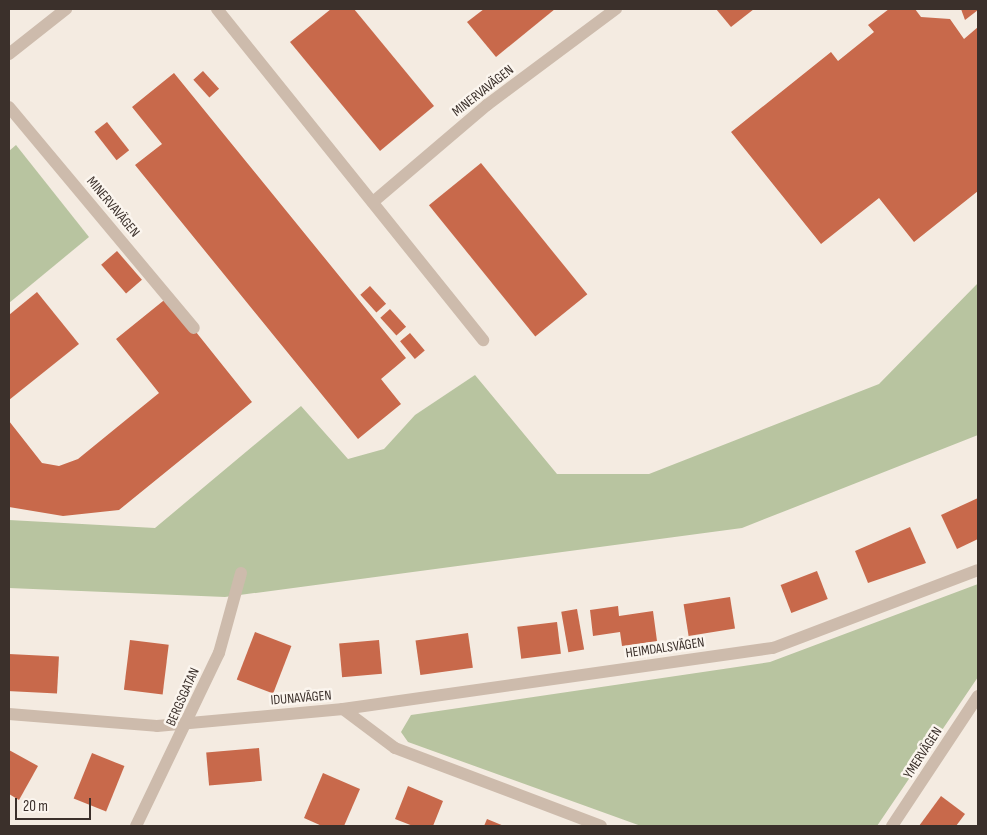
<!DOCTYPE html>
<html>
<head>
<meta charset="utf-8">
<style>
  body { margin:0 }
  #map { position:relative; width:987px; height:835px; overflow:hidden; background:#f4ebe1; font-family:"Sofia Sans Condensed",sans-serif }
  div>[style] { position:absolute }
  .green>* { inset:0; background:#b8c4a0 }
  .building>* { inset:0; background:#c8694b; transform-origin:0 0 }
  .street>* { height:12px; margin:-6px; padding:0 6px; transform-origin:6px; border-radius:6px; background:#cdbbac }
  span { translate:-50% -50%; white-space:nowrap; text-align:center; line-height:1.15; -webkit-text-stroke:5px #fbf5ee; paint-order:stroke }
  .street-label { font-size:14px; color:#3b302b }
  .frame { position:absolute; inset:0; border:10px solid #3b302b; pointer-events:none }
  .scale { position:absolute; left:15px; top:798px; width:76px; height:22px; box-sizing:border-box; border:2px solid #3b302b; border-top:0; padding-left:6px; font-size:15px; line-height:18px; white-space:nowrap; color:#3b302b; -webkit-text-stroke:4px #fbf5ee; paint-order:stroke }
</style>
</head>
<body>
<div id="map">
  <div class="green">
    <i style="clip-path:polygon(16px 145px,89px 237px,9px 303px,9px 151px)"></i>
    <i style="clip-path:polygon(978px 283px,978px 435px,742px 528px,225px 597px,9px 588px,9px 520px,155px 528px,301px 406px,348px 459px,384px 449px,415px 415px,475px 375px,557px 474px,649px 474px,879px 384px)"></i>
    <i style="clip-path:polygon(978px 584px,978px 677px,877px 826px,641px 826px,408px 742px,401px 732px,411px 715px,770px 662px)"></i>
  </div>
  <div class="building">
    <i style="clip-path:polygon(331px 9px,354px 9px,434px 106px,380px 151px,290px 42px)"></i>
    <i style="clip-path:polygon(484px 9px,555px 9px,496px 57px,467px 22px)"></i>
    <i style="clip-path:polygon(716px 9px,754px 9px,731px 27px)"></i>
    <i style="clip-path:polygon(889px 9px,915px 9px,921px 17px,950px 19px,964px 39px,978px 27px,978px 191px,914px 242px,879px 198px,821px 244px,731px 132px,831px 52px,838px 61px,874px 32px,868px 25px)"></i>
    <i style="clip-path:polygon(961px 9px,978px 9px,978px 10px,965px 20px)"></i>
    <i style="left:203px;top:71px;width:24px;height:13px;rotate:48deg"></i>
    <i style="clip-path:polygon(174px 73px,406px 358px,381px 379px,401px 404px,358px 439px,135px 165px,162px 144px,132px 107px)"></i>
    <i style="left:107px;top:122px;width:36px;height:16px;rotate:52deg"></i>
    <i style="left:481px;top:163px;width:169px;height:67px;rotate:51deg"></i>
    <i style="left:117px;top:251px;width:38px;height:21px;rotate:49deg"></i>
    <i style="left:370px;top:286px;width:24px;height:13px;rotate:48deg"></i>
    <i style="clip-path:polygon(37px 292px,79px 344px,9px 400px,9px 315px)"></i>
    <i style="clip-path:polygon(168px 297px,252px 402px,119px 510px,63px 516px,9px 507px,9px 421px,42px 463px,59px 466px,78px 459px,159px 393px,116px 339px)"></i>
    <i style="left:390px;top:309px;width:24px;height:13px;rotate:48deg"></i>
    <i style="left:410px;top:333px;width:23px;height:13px;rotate:50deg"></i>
    <i style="clip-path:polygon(978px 498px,978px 539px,957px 549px,941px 515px)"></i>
    <i style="clip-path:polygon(910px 527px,926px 563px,868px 583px,855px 551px)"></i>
    <i style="left:817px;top:571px;width:30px;height:39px;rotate:69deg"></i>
    <i style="left:730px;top:597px;width:32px;height:47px;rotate:81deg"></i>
    <i style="clip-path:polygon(618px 606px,619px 616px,653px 611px,657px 641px,622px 646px,620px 632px,593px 636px,590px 610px)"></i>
    <i style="left:577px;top:609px;width:41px;height:16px;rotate:80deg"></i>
    <i style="left:557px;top:622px;width:32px;height:40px;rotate:83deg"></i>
    <i style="left:255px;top:632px;width:39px;height:51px;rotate:21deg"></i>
    <i style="left:468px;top:633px;width:35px;height:53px;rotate:82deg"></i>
    <i style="left:130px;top:640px;width:39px;height:50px;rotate:7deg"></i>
    <i style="left:379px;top:640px;width:34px;height:40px;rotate:85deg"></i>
    <i style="left:9px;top:654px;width:50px;height:37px;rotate:3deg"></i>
    <i style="left:259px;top:748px;width:33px;height:53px;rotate:85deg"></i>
    <i style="clip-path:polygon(9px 750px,38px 766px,19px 800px,9px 794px)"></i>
    <i style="left:92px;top:753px;width:35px;height:49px;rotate:22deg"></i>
    <i style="clip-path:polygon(323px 773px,360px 789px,344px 826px,322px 826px,304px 818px)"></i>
    <i style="clip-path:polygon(408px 786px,443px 801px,433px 826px,413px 826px,395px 819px)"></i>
    <i style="clip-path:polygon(941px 796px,965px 814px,956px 826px,919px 826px)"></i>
    <i style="clip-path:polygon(487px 819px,504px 826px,484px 826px)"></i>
  </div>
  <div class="street">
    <i style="left:217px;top:9px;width:425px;rotate:51.2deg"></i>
    <i style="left:9px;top:54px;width:73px;rotate:-38.3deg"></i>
    <i style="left:9px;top:107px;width:288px;rotate:50.1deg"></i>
    <i style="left:373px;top:202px;width:150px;rotate:-40.4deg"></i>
    <i style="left:487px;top:105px;width:161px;rotate:-36.7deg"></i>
    <i style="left:343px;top:709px;width:434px;rotate:-8.1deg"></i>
    <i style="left:773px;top:648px;width:219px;rotate:-20.8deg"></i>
    <i style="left:9px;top:714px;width:148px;rotate:4.6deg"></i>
    <i style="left:157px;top:726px;width:187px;rotate:-5.2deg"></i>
    <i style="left:343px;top:709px;width:65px;rotate:36.9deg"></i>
    <i style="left:395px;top:748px;width:220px;rotate:20.7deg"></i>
    <i style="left:136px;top:826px;width:192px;rotate:-64.4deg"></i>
    <i style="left:219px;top:653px;width:83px;rotate:-74.6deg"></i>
    <i style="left:892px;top:826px;width:156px;rotate:-56.5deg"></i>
  </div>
  <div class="street-label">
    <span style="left:483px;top:91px;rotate:-38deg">MINERVAVÄGEN</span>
    <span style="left:113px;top:207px;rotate:50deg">MINERVAVÄGEN</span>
    <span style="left:665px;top:648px;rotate:-8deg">HEIMDALSVÄGEN</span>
    <span style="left:183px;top:697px;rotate:-66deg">BERGSGATAN</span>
    <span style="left:301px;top:698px;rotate:-5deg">IDUNAVÄGEN</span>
    <span style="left:923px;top:753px;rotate:-57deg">YMERVÄGEN</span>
  </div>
  <div class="frame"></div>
  <div class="scale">20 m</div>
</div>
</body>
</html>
